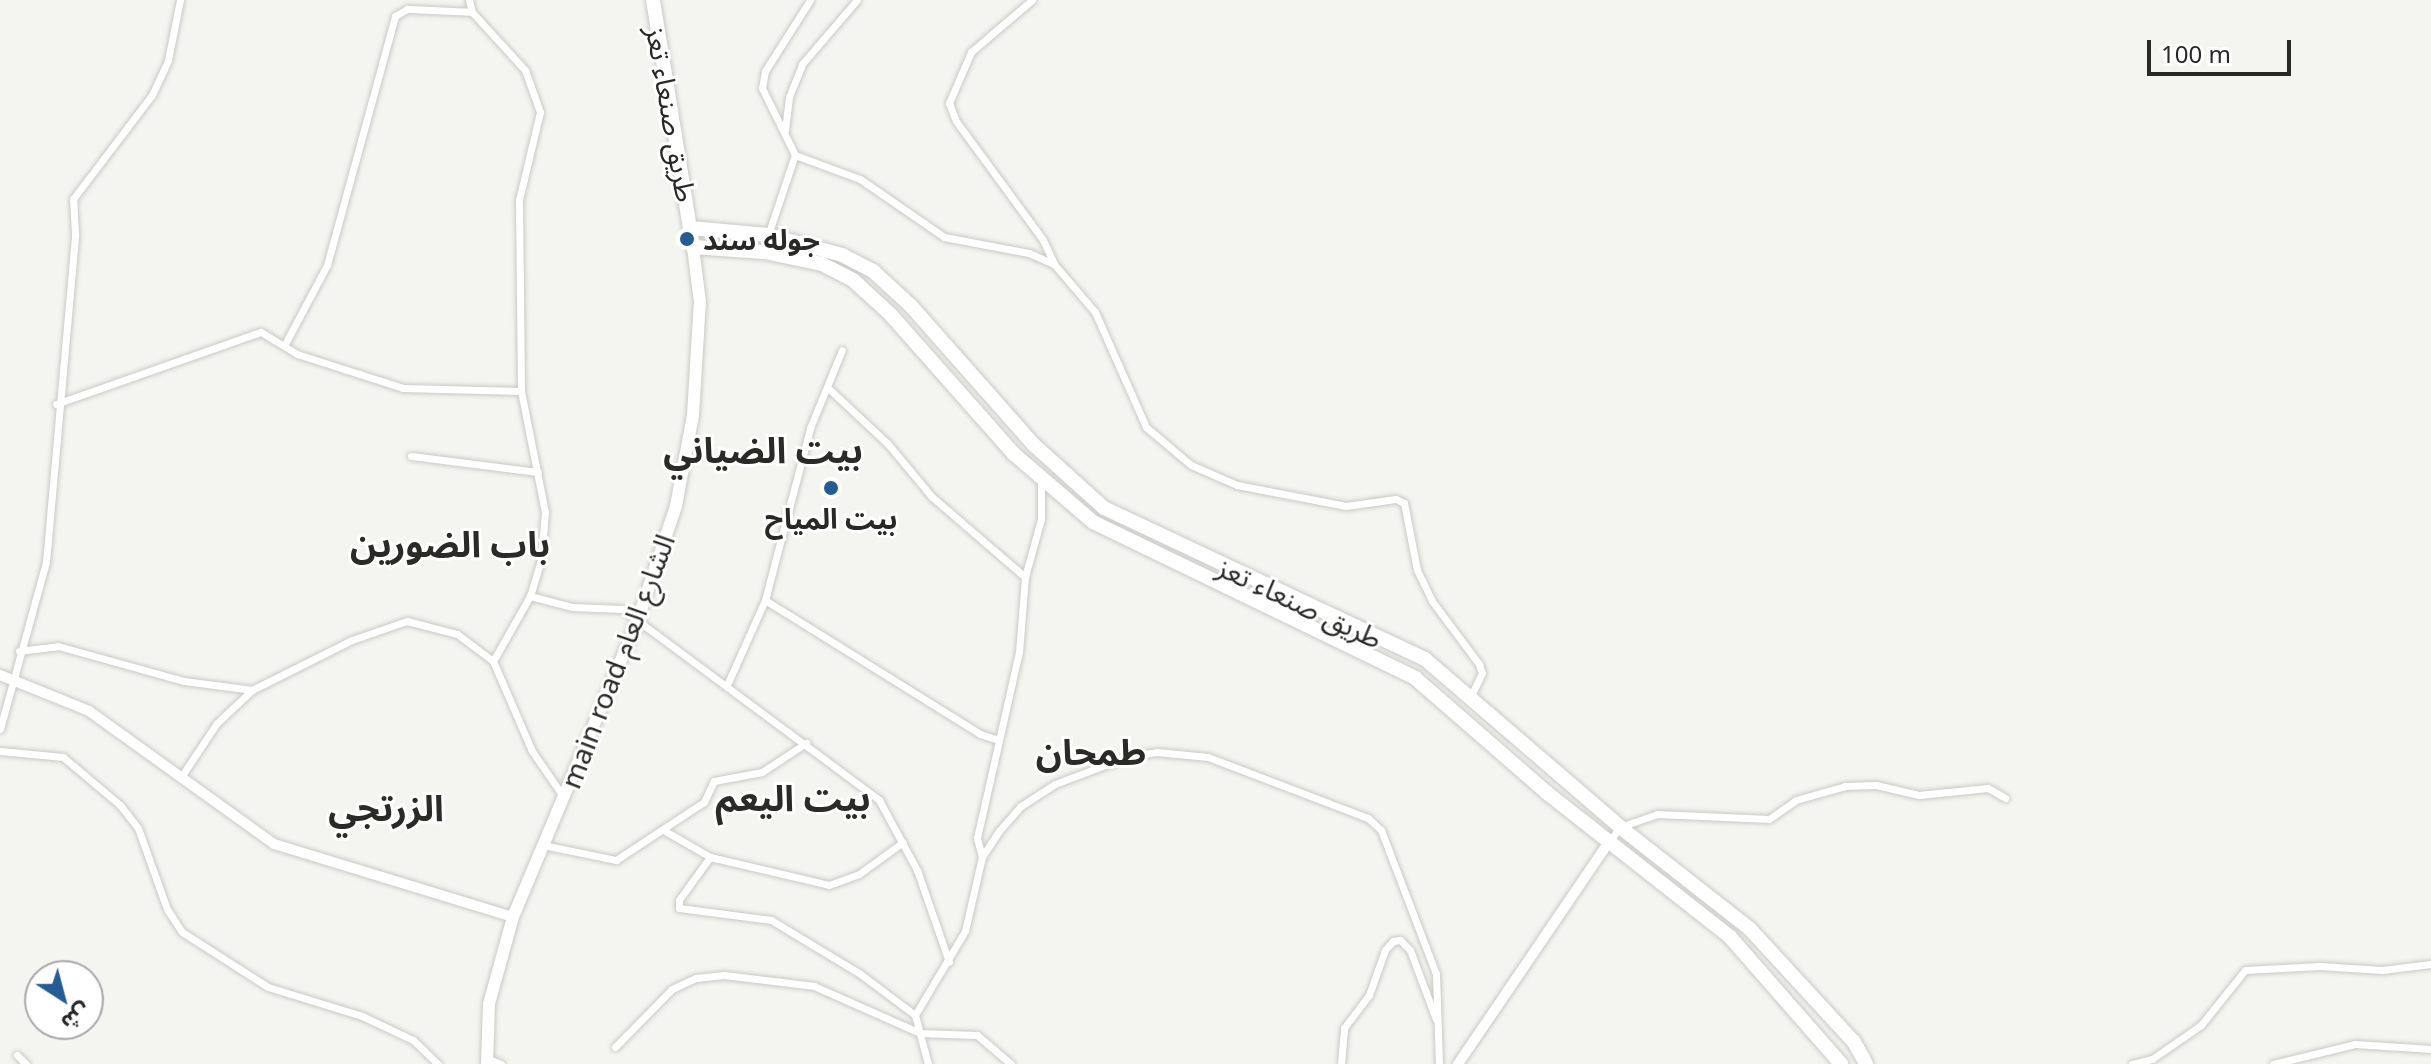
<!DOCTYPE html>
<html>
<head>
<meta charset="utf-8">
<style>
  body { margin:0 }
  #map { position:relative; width:2431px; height:1064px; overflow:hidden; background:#f4f5f0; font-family:"Noto Sans","Noto Sans Arabic",sans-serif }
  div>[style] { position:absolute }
  .roads { filter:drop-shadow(0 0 2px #c9cac5) drop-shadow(0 0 2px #c9cac5) }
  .street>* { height:7px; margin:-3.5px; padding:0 3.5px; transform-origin:3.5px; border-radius:3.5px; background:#fff }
  .secondary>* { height:10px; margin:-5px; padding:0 5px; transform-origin:5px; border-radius:5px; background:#fff }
  .primary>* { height:12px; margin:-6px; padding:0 6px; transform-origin:6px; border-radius:6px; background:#fff }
  .highway>* { height:14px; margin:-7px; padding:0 7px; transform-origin:7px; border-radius:7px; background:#fff }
  .dots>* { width:22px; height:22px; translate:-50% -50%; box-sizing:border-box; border:4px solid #fff; border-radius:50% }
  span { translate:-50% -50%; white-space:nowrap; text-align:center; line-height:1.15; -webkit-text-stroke:6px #fff; paint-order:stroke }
  .street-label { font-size:28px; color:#282826 }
  .poi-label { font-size:28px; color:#282826; font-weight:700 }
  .left { translate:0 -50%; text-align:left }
  .district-label { font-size:36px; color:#2a2b27; font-weight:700 }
  .north { position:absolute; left:24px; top:960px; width:80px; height:80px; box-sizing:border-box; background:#fff; border:2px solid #a9a9a8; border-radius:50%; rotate:144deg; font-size:22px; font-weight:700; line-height:32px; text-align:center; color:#282826 }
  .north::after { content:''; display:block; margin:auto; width:28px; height:36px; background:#265c94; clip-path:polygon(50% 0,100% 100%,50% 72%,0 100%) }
  .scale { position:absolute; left:2147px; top:40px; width:144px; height:36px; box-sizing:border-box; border:4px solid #282826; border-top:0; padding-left:10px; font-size:24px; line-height:28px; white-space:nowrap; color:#282826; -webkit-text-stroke:6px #fff; paint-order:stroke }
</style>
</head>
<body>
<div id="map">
  <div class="roads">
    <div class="street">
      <i style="left:469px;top:0;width:12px;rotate:76deg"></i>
      <i style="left:472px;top:12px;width:79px;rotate:47.6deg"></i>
      <i style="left:525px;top:70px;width:45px;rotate:70.3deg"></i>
      <i style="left:540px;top:112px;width:90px;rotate:103.4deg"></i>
      <i style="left:519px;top:200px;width:191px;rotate:89.4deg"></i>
      <i style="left:521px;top:391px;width:123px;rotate:78.8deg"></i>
      <i style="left:545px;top:512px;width:48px;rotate:94.8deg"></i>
      <i style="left:541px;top:560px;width:38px;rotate:107deg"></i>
      <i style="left:530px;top:596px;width:75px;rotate:119.6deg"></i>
      <i style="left:1032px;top:0;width:80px;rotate:139.6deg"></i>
      <i style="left:971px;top:52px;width:56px;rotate:113.3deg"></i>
      <i style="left:949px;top:103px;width:19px;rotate:69deg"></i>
      <i style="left:956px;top:121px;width:147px;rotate:53.8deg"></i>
      <i style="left:1043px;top:240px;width:26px;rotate:65deg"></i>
      <i style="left:785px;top:130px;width:33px;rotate:-83deg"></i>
      <i style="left:789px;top:97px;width:35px;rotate:-68deg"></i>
      <i style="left:802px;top:64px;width:84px;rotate:-49.3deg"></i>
      <i style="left:795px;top:155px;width:69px;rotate:20.3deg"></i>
      <i style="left:860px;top:179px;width:102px;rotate:34.6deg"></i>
      <i style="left:944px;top:237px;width:86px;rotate:10.7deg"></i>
      <i style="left:1029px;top:253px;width:27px;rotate:24deg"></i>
      <i style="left:1054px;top:264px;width:63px;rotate:49.5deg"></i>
      <i style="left:1095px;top:312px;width:126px;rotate:66.1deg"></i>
      <i style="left:1146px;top:427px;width:59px;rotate:40.2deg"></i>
      <i style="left:1191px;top:465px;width:50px;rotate:23.5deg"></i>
      <i style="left:1237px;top:485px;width:111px;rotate:10.9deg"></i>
      <i style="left:1346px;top:506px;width:50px;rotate:-8deg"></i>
      <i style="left:1396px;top:499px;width:9px;rotate:27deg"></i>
      <i style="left:1404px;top:503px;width:68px;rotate:79deg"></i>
      <i style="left:1417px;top:570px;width:34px;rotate:64deg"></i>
      <i style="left:1432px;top:601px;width:79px;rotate:53.3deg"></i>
      <i style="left:1479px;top:664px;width:9px;rotate:72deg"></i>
      <i style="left:1482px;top:673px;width:28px;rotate:116deg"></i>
      <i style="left:768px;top:235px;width:84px;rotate:-71.4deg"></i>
      <i style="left:795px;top:155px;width:75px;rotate:-116.2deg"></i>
      <i style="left:762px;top:88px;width:17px;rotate:-80deg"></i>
      <i style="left:765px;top:71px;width:84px;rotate:-57.6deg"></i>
      <i style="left:285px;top:344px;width:89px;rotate:-62deg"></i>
      <i style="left:327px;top:265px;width:258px;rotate:-74.7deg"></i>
      <i style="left:395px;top:16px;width:14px;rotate:-30deg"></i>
      <i style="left:407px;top:9px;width:65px;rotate:2.6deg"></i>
      <i style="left:828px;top:388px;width:82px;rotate:43deg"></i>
      <i style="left:888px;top:444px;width:69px;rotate:50.3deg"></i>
      <i style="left:932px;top:497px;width:123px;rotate:40.7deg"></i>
      <i style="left:56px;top:404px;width:217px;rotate:-19.4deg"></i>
      <i style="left:261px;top:332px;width:42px;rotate:31.4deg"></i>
      <i style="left:297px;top:354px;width:111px;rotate:17.8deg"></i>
      <i style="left:403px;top:388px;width:118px;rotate:1.5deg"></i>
      <i style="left:411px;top:456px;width:128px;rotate:7.2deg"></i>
      <i style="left:530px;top:596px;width:43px;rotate:14.7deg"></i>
      <i style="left:572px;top:607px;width:50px;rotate:2.3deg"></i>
      <i style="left:622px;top:609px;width:320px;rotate:36.6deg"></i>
      <i style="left:879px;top:800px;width:80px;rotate:61.5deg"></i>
      <i style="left:917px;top:870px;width:97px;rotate:70.8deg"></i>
      <i style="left:765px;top:600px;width:253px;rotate:31.9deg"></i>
      <i style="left:980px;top:734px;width:20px;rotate:18deg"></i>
      <i style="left:19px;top:651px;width:39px;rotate:-7deg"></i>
      <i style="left:58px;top:646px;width:131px;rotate:15.5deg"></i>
      <i style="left:184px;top:681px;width:69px;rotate:7.5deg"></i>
      <i style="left:727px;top:685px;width:93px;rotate:-65.9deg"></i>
      <i style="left:765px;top:600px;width:178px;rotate:-75.3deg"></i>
      <i style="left:810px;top:428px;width:84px;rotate:-67.7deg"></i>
      <i style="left:0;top:729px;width:173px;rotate:-74.6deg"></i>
      <i style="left:46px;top:562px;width:329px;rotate:-84.9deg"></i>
      <i style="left:75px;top:234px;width:35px;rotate:-93deg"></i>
      <i style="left:73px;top:199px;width:131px;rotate:-52.8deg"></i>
      <i style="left:152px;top:95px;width:38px;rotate:-65deg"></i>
      <i style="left:168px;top:60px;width:61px;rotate:-78.7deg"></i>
      <i style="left:0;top:751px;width:63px;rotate:5.4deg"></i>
      <i style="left:63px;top:757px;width:75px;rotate:40.1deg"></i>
      <i style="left:120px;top:805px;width:29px;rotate:52deg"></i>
      <i style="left:138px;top:828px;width:86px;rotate:70.3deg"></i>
      <i style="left:167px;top:909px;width:27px;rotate:57deg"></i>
      <i style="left:182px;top:932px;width:102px;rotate:32.6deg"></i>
      <i style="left:268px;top:987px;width:98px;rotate:17.1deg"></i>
      <i style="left:362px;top:1016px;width:56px;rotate:25.2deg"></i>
      <i style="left:413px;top:1040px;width:35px;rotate:44deg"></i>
      <i style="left:181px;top:777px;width:65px;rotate:-56.3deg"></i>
      <i style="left:217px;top:723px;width:48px;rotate:-43.3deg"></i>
      <i style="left:252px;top:690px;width:112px;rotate:-26.6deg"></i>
      <i style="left:352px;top:640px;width:58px;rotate:-19.1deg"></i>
      <i style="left:407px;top:621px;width:52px;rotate:14.6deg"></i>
      <i style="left:457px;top:634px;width:45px;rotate:36.9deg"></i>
      <i style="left:493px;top:661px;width:98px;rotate:66.6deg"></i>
      <i style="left:532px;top:751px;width:55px;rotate:55.4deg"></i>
      <i style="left:665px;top:831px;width:52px;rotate:30deg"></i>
      <i style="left:710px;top:857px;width:53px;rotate:125.8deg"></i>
      <i style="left:679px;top:900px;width:8px;rotate:90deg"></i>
      <i style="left:679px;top:908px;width:93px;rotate:7.4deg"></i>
      <i style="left:771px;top:920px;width:103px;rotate:31.1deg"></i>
      <i style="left:859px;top:973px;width:70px;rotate:36.9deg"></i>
      <i style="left:1609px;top:842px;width:19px;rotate:-54deg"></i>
      <i style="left:1620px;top:827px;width:39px;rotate:-19deg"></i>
      <i style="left:1657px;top:814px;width:112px;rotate:2.6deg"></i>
      <i style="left:1769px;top:819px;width:33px;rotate:-35deg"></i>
      <i style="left:1796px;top:800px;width:51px;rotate:-15.9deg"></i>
      <i style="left:1845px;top:786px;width:31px;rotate:-2deg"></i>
      <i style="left:1876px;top:785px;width:44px;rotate:13.1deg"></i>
      <i style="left:1919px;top:795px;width:69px;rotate:-5.8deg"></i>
      <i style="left:1988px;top:788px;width:20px;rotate:30deg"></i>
      <i style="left:543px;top:845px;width:75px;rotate:11.6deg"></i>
      <i style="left:616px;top:860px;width:105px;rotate:-33.4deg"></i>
      <i style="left:704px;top:802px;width:23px;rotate:-65deg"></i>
      <i style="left:714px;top:781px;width:49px;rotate:-10.6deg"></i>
      <i style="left:762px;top:772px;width:53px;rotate:-33.4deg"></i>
      <i style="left:710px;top:857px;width:122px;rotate:13.2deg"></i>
      <i style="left:829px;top:885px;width:32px;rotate:-20deg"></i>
      <i style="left:859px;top:874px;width:54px;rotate:-36deg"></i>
      <i style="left:982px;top:857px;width:20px;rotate:-105deg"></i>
      <i style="left:977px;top:838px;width:191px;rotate:-77.3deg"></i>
      <i style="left:1019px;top:652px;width:75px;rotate:-85.4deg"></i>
      <i style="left:1025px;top:577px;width:60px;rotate:-74.6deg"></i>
      <i style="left:1041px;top:519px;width:38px;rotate:-90deg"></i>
      <i style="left:615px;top:1047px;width:81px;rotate:-45.5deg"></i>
      <i style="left:672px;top:989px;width:26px;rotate:-25deg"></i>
      <i style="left:696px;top:978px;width:28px;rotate:-6deg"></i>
      <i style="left:724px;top:975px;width:91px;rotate:7deg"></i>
      <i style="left:814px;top:986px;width:116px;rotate:23.9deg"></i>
      <i style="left:920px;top:1033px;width:57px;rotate:2deg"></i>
      <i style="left:977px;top:1035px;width:45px;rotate:40.5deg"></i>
      <i style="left:17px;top:1055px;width:13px;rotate:45deg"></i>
      <i style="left:486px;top:1058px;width:16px;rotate:22deg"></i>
      <i style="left:928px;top:1064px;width:51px;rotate:-104.9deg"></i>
      <i style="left:915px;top:1015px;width:98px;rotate:-59.2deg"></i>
      <i style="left:965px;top:931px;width:76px;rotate:-77.1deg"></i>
      <i style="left:982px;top:857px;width:31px;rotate:-57deg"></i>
      <i style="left:999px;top:831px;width:33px;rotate:-49deg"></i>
      <i style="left:1021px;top:806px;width:40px;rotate:-32.9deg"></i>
      <i style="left:1055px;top:784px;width:79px;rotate:-20.7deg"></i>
      <i style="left:1129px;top:756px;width:28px;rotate:-8deg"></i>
      <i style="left:1157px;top:752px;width:51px;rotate:5.6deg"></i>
      <i style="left:1208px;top:757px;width:171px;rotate:20.9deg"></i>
      <i style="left:1368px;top:818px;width:18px;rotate:43deg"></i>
      <i style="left:1381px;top:830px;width:154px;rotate:69.1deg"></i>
      <i style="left:1436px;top:974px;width:90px;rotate:88.1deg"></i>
      <i style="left:1341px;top:1064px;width:36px;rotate:-85deg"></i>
      <i style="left:1344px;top:1028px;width:41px;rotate:-52.9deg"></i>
      <i style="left:1369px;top:995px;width:48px;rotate:-70.4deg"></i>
      <i style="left:1385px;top:950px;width:12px;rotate:-48deg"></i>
      <i style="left:1393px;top:941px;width:7px;rotate:-8deg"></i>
      <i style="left:1400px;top:940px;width:14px;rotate:45deg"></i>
      <i style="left:1410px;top:950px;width:74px;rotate:69.4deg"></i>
      <i style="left:2132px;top:1064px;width:21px;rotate:-14deg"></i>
      <i style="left:2152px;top:1059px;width:60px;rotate:-34.8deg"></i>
      <i style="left:2201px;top:1025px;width:70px;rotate:-51.3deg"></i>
      <i style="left:2245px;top:970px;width:75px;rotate:-3.1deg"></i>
      <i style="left:2320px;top:966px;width:62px;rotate:3.7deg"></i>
      <i style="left:2382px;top:970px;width:49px;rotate:-7deg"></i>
      <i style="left:2273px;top:1064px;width:84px;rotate:-13.7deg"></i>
      <i style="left:2355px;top:1044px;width:76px;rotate:3.8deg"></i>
    </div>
    <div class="secondary">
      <i style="left:0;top:675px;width:96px;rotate:22deg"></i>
      <i style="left:89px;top:711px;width:228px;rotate:35.7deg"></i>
      <i style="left:274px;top:844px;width:250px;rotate:17deg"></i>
      <i style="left:1458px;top:1064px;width:268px;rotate:-55.8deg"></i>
    </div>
    <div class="primary">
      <i style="left:487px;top:1064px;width:60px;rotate:-88.1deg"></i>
      <i style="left:489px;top:1004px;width:90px;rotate:-74.6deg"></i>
      <i style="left:513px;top:917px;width:323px;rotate:-67.2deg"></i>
      <i style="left:638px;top:619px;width:119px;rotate:-71.4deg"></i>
      <i style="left:676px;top:506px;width:93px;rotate:-79.4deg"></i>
      <i style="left:693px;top:415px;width:113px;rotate:-86.5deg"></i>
      <i style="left:700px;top:302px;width:55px;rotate:-97.3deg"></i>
    </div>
    <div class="highway">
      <i style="left:653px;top:0;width:250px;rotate:80.8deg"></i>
      <i style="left:693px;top:247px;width:71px;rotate:4deg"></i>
      <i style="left:764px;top:252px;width:59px;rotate:11.7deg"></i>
      <i style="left:822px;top:264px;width:35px;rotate:27deg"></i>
      <i style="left:853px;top:280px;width:52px;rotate:42.6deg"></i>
      <i style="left:891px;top:315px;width:186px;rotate:48.5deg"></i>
      <i style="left:1014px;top:454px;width:104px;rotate:40.7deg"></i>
      <i style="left:1093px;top:522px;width:358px;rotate:25.8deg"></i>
      <i style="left:1415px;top:678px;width:174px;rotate:41deg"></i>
      <i style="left:1546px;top:792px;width:234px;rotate:38.2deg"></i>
      <i style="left:1730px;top:937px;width:169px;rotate:48.8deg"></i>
      <i style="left:691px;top:228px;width:77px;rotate:5.2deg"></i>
      <i style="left:768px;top:235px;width:77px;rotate:15.1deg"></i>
      <i style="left:842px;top:255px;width:35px;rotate:27deg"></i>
      <i style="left:873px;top:271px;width:52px;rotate:42.6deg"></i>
      <i style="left:911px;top:306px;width:186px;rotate:48.5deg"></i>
      <i style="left:1034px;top:445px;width:94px;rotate:42deg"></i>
      <i style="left:1104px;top:508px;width:355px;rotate:25.2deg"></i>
      <i style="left:1425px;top:659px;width:257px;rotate:40.7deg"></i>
      <i style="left:1620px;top:827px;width:164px;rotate:38.1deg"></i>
      <i style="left:1749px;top:928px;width:155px;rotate:47.4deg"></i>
      <i style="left:1854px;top:1042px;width:25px;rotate:61deg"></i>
    </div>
  </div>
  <div class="dots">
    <i style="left:687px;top:239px;background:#265c94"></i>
    <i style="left:831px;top:488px;background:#265c94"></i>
  </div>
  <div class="street-label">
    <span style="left:672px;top:114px;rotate:80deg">طريق صنعاء تعز</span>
    <span style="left:1300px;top:602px;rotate:25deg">طريق صنعاء تعز</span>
    <span style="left:617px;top:661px;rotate:-69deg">main road الشارع العام</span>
  </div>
  <div class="poi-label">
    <span class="left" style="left:703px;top:239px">جوله سند</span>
    <span style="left:831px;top:518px">بيت المياح</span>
  </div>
  <div class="district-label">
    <span style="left:763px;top:450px">بيت الضياني</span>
    <span style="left:450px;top:544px">باب الضورين</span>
    <span style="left:1091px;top:752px">طمحان</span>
    <span style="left:793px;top:798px">بيت اليعم</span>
    <span style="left:386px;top:808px">الزرتجي</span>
  </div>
  <div class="north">ش</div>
  <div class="scale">100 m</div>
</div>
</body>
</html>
